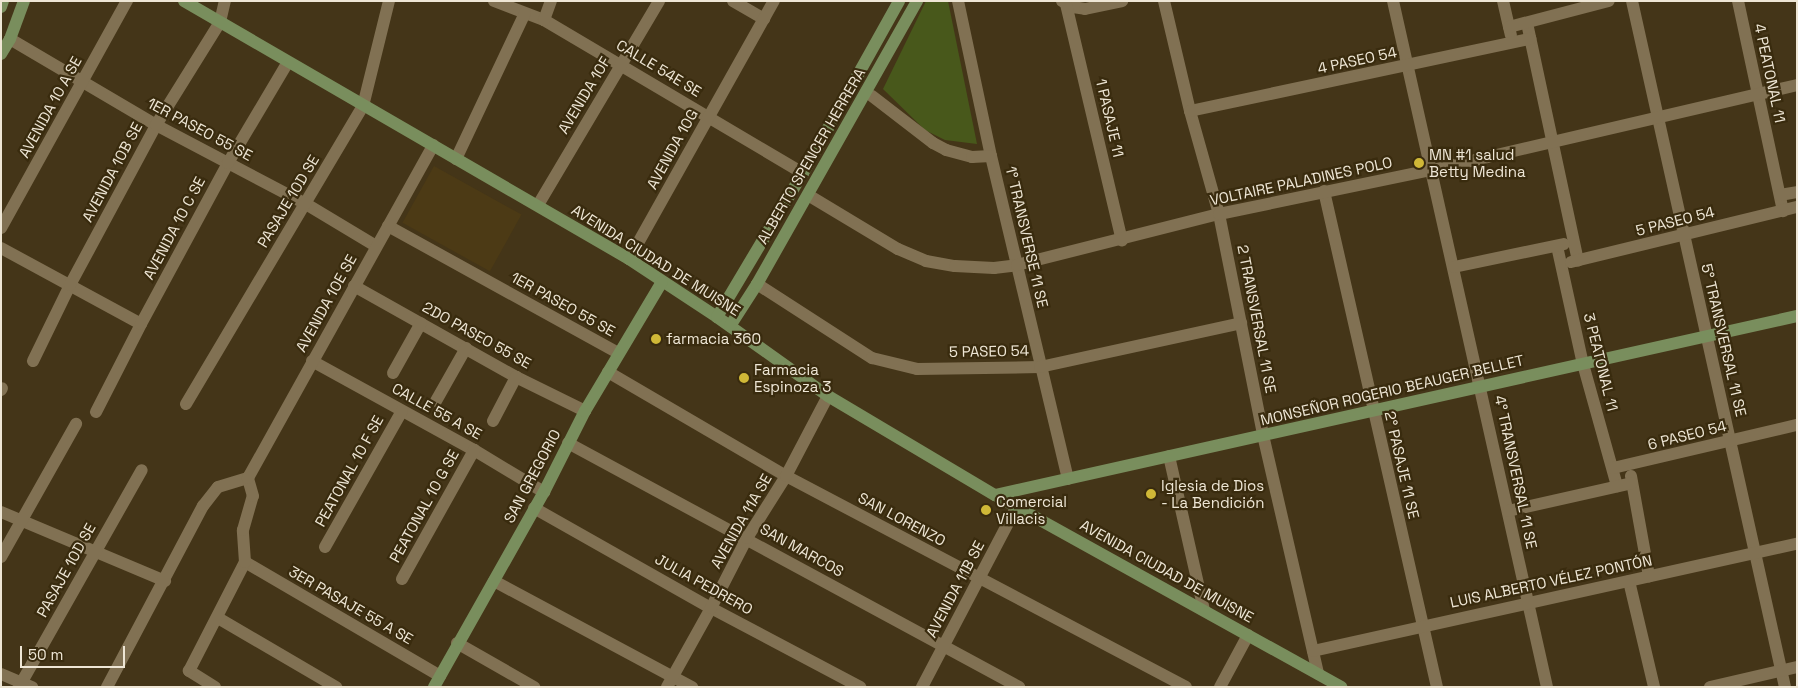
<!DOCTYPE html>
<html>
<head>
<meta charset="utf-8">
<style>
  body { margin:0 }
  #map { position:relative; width:1798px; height:688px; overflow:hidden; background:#443518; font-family:"Space Grotesk",sans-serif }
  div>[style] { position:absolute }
  .built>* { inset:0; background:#4c3a15; transform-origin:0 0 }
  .green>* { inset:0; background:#48581b }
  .street>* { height:12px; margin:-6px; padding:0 6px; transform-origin:6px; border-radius:6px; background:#817153 }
  .secondary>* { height:12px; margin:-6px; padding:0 6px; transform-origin:6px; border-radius:6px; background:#798e5d }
  .dots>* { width:14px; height:14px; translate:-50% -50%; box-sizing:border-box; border:2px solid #392b0e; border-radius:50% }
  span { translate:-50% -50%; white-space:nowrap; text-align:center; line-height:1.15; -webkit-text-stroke:4.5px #392b0e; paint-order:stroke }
  .street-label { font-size:15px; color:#eee6d5 }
  .poi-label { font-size:15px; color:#eee6d5 }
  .left { translate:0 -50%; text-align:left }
  .frame { position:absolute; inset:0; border:2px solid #eee6d5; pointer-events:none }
  .scale { position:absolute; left:20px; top:646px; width:105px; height:22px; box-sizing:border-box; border:2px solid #eee6d5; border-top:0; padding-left:6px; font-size:15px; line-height:18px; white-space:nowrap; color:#eee6d5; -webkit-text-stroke:4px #392b0e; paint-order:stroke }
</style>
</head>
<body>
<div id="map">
  <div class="built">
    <i style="left:434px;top:166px;width:100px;height:65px;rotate:29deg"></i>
  </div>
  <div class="green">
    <i style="clip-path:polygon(926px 1px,948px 1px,977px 144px,945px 140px,925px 130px,883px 89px)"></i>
  </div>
  <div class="street">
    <i style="left:494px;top:1px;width:53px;rotate:20.8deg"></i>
    <i style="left:544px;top:20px;width:301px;rotate:30.6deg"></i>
    <i style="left:733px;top:1px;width:36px;rotate:30deg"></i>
    <i style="left:958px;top:1px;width:158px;rotate:78deg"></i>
    <i style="left:991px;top:156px;width:332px;rotate:76.6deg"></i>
    <i style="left:1062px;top:1px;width:13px;rotate:29deg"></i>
    <i style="left:1073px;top:7px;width:12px;rotate:9deg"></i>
    <i style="left:1085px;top:9px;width:38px;rotate:-12deg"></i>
    <i style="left:1164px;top:1px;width:113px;rotate:76.7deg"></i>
    <i style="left:1190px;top:111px;width:107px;rotate:74.3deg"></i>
    <i style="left:1219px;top:214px;width:225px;rotate:78.7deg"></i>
    <i style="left:1263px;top:435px;width:245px;rotate:77deg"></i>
    <i style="left:1393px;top:1px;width:703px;rotate:77.35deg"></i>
    <i style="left:1503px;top:1px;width:35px;rotate:77deg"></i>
    <i style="left:1632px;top:1px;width:703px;rotate:77.43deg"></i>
    <i style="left:1738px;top:1px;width:215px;rotate:77.9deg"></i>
    <i style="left:1066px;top:4px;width:243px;rotate:76.7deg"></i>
    <i style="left:544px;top:20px;width:20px;rotate:-70deg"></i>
    <i style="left:1527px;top:23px;width:243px;rotate:77.9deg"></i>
    <i style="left:1509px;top:27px;width:103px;rotate:-14.6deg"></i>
    <i style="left:10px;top:39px;width:169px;rotate:30.5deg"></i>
    <i style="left:156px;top:125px;width:170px;rotate:27.8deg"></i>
    <i style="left:306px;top:204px;width:82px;rotate:31deg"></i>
    <i style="left:872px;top:96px;width:77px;rotate:37.6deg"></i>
    <i style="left:933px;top:143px;width:15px;rotate:28deg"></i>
    <i style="left:946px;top:150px;width:27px;rotate:15deg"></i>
    <i style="left:972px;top:157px;width:19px;rotate:-3deg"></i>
    <i style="left:1190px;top:111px;width:348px;rotate:-12deg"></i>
    <i style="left:456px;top:159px;width:161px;rotate:-64.7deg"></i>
    <i style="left:1324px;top:191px;width:509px;rotate:77.17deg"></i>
    <i style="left:808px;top:195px;width:105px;rotate:31deg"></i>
    <i style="left:898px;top:249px;width:30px;rotate:23deg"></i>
    <i style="left:926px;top:261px;width:29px;rotate:10deg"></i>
    <i style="left:955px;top:266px;width:39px;rotate:3deg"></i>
    <i style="left:994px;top:268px;width:23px;rotate:-7deg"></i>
    <i style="left:1017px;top:265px;width:208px;rotate:-14.2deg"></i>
    <i style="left:1219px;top:214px;width:217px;rotate:-11.7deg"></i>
    <i style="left:1432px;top:170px;width:375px;rotate:-13.1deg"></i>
    <i style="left:1780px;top:195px;width:17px;rotate:-10deg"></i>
    <i style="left:538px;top:205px;width:237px;rotate:-59.3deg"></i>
    <i style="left:388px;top:226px;width:263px;rotate:28.9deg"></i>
    <i style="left:1px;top:228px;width:260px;rotate:-61deg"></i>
    <i style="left:1557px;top:246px;width:121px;rotate:77.6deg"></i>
    <i style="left:1583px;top:364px;width:127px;rotate:74.4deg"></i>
    <i style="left:1px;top:248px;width:159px;rotate:28.5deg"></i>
    <i style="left:629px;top:259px;width:296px;rotate:-60.7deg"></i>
    <i style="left:1571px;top:262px;width:233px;rotate:-13.7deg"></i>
    <i style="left:1454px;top:267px;width:112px;rotate:-11.8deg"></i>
    <i style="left:757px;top:284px;width:137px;rotate:32.8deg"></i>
    <i style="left:872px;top:358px;width:46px;rotate:13.7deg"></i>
    <i style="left:917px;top:369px;width:123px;rotate:-0.9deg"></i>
    <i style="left:1040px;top:367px;width:206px;rotate:-12.3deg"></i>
    <i style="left:354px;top:286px;width:186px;rotate:29.3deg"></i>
    <i style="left:516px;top:377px;width:77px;rotate:26.2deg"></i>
    <i style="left:33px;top:361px;width:85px;rotate:-64deg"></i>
    <i style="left:70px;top:285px;width:182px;rotate:-61.7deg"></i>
    <i style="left:156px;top:125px;width:121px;rotate:-58.1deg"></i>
    <i style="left:220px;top:22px;width:22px;rotate:-77deg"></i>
    <i style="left:312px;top:361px;width:185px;rotate:28.8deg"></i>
    <i style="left:474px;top:450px;width:82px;rotate:31deg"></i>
    <i style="left:608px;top:372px;width:206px;rotate:30.3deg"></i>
    <i style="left:786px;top:476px;width:452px;rotate:27.8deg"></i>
    <i style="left:393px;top:373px;width:57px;rotate:-60.8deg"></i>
    <i style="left:1px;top:390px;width:2px;rotate:-63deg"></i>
    <i style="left:436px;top:401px;width:61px;rotate:-60.5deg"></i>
    <i style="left:186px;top:404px;width:347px;rotate:-59.3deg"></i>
    <i style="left:363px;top:106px;width:108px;rotate:-76.1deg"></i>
    <i style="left:96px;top:412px;width:99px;rotate:-62.9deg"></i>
    <i style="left:141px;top:324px;width:183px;rotate:-61.6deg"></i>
    <i style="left:228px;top:163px;width:117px;rotate:-59.3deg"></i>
    <i style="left:493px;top:421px;width:50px;rotate:-62.4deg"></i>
    <i style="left:568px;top:443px;width:513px;rotate:28.41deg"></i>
    <i style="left:1169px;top:456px;width:158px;rotate:77.2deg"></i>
    <i style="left:1613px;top:468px;width:189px;rotate:-13.2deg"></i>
    <i style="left:1631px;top:476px;width:102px;rotate:79.8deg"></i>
    <i style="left:534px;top:508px;width:203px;rotate:29.5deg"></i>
    <i style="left:711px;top:608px;width:169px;rotate:27.9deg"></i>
    <i style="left:1508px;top:511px;width:127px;rotate:-12.7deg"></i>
    <i style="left:1px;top:512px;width:178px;rotate:22.8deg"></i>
    <i style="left:325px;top:547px;width:156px;rotate:-60.5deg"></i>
    <i style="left:1px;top:557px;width:153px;rotate:-60.6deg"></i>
    <i style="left:245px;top:562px;width:226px;rotate:30.3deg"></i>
    <i style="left:402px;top:579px;width:148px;rotate:-60.8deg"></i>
    <i style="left:494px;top:581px;width:225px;rotate:28.2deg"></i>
    <i style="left:1629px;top:581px;width:109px;rotate:76.7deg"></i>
    <i style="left:218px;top:618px;width:137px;rotate:30.3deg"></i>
    <i style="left:457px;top:643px;width:89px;rotate:29.7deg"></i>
    <i style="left:1313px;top:651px;width:496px;rotate:-12.5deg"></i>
    <i style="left:1px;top:674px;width:34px;rotate:23deg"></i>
    <i style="left:19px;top:687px;width:249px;rotate:-60.5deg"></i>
    <i style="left:107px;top:687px;width:205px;rotate:-62.1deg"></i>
    <i style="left:203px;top:506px;width:24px;rotate:-52deg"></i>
    <i style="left:218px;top:487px;width:31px;rotate:-17deg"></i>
    <i style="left:215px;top:687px;width:31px;rotate:-148deg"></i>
    <i style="left:189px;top:671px;width:123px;rotate:-62.8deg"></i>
    <i style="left:245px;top:562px;width:32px;rotate:-94deg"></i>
    <i style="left:243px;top:530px;width:35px;rotate:-74deg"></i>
    <i style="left:253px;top:496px;width:19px;rotate:-106deg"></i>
    <i style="left:248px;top:478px;width:381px;rotate:-60.9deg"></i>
    <i style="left:667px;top:687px;width:90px;rotate:-60.9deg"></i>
    <i style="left:711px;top:608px;width:79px;rotate:-62.8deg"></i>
    <i style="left:747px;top:538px;width:73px;rotate:-57.8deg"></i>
    <i style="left:786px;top:476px;width:90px;rotate:-62.3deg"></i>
    <i style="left:922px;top:687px;width:204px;rotate:-62.3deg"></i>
    <i style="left:1220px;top:687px;width:59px;rotate:-61.7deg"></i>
    <i style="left:1710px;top:687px;width:89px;rotate:-12.9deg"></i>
  </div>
  <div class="secondary">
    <i style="left:184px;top:1px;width:514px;rotate:30.1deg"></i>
    <i style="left:629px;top:259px;width:105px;rotate:33.4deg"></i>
    <i style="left:717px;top:317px;width:136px;rotate:35.4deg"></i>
    <i style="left:828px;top:396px;width:194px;rotate:30.7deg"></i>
    <i style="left:995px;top:495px;width:396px;rotate:29deg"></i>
    <i style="left:1px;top:7px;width:6px;rotate:-72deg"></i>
    <i style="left:1px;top:54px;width:17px;rotate:-59deg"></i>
    <i style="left:10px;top:39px;width:40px;rotate:-69.8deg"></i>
    <i style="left:717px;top:317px;width:168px;rotate:-59.2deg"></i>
    <i style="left:803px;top:173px;width:197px;rotate:-60.8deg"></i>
    <i style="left:730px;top:326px;width:50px;rotate:-57.3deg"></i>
    <i style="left:757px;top:284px;width:325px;rotate:-60.5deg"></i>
    <i style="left:995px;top:495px;width:822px;rotate:-12.58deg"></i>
    <i style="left:434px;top:687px;width:224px;rotate:-60.6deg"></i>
    <i style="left:544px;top:492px;width:91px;rotate:-63.2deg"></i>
    <i style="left:585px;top:411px;width:150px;rotate:-59.2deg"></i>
  </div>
  <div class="dots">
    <i style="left:1419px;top:163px;background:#d0b837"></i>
    <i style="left:656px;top:339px;background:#d0b837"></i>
    <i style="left:744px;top:378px;background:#d0b837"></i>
    <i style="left:1151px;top:494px;background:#d0b837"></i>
    <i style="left:986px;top:510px;background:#d0b837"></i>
  </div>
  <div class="street-label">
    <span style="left:1357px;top:60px;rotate:-12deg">4 PASEO 54</span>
    <span style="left:659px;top:68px;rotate:31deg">CALLE 54E SE</span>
    <span style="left:1770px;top:73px;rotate:78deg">4 PEATONAL 11</span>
    <span style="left:584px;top:95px;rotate:-59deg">AVENIDA 10F</span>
    <span style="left:50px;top:107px;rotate:-61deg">AVENIDA 10 A SE</span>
    <span style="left:1110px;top:118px;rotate:77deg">1 PASAJE 11</span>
    <span style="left:200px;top:129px;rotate:28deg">1ER PASEO 55 SE</span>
    <span style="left:672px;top:149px;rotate:-61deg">AVENIDA 10G</span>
    <span style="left:811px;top:156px;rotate:-60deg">ALBERTO SPENCER HERRERA</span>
    <span style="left:112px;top:172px;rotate:-62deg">AVENIDA 10B SE</span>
    <span style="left:1301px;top:181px;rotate:-12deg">VOLTAIRE PALADINES POLO</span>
    <span style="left:288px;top:201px;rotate:-59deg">PASAJE 10D SE</span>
    <span style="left:1675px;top:221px;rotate:-14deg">5 PASEO 54</span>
    <span style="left:174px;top:228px;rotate:-62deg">AVENIDA 10 C SE</span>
    <span style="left:1027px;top:237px;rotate:77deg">1° TRANSVERSE 11 SE</span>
    <span style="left:656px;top:260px;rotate:32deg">AVENIDA CIUDAD DE MUISNE</span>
    <span style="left:326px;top:303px;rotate:-61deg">AVENIDA 10E SE</span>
    <span style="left:563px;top:304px;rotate:29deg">1ER PASEO 55 SE</span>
    <span style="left:1257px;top:319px;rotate:79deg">2 TRANSVERSAL 11 SE</span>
    <span style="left:477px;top:335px;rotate:29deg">2DO PASEO 55 SE</span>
    <span style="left:1724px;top:340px;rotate:77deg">5° TRANSVERSAL 11 SE</span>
    <span style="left:989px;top:351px;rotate:-1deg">5 PASEO 54</span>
    <span style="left:1601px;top:362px;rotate:76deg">3 PEATONAL 11</span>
    <span style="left:1392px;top:390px;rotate:-13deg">MONSEÑOR ROGERIO BEAUGER BELLET</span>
    <span style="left:437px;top:411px;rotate:29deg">CALLE 55 A SE</span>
    <span style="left:1687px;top:435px;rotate:-14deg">6 PASEO 54</span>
    <span style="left:1402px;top:465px;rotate:77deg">2° PASAJE 11 SE</span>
    <span style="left:349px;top:471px;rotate:-61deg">PEATONAL 10 F SE</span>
    <span style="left:1516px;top:472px;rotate:78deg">4° TRANSVERSAL 11 SE</span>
    <span style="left:532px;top:476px;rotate:-62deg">SAN GREGORIO</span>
    <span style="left:424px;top:506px;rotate:-61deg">PEATONAL 10 G SE</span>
    <span style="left:902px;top:519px;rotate:28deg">SAN LORENZO</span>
    <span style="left:741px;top:521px;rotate:-60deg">AVENIDA 11A SE</span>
    <span style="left:802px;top:550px;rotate:29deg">SAN MARCOS</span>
    <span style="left:66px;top:570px;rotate:-61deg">PASAJE 10D SE</span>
    <span style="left:1167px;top:571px;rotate:29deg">AVENIDA CIUDAD DE MUISNE</span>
    <span style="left:1551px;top:581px;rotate:-12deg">LUIS ALBERTO VÉLEZ PONTÓN</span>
    <span style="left:704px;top:584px;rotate:29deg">JULIA PEDRERO</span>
    <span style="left:955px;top:589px;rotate:-62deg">AVENIDA 11B SE</span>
    <span style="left:351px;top:605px;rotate:30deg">3ER PASAJE 55 A SE</span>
  </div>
  <div class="poi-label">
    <span class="left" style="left:1429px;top:163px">MN #1 salud<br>Betty Medina</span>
    <span class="left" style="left:666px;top:339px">farmacia 360</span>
    <span class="left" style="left:754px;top:378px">Farmacia<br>Espinoza 3</span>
    <span class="left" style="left:1161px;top:494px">Iglesia de Dios<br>- La Bendición</span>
    <span class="left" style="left:996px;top:510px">Comercial<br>Villacis</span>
  </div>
  <div class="frame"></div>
  <div class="scale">50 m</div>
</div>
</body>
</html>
